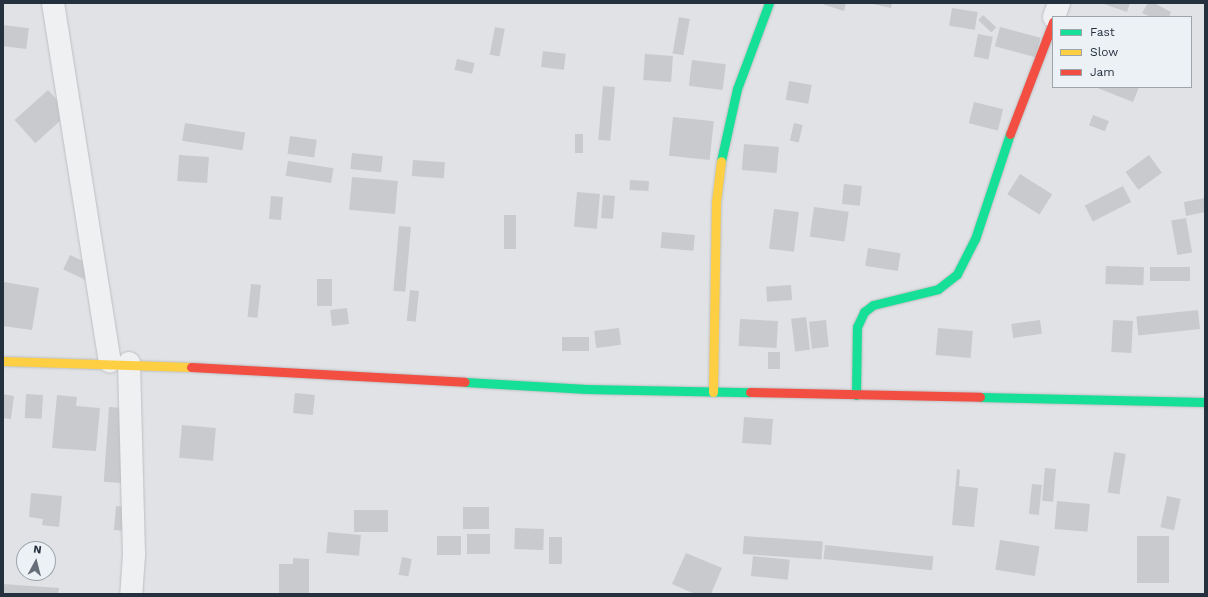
<!DOCTYPE html>
<html>
<head>
<meta charset="utf-8">
<style>
  body { margin:0 }
  #map { position:relative; width:1208px; height:597px; overflow:hidden; background:#e0e2e5; font-family:"Work Sans",sans-serif }
  div>[style] { position:absolute }
  .building>* { inset:0; background:#c8cacd; transform-origin:0 0 }
  .roads { filter:drop-shadow(0 0 1px #bec0c3) drop-shadow(0 0 1px #bec0c3) }
  .street>* { height:22px; margin:-11px; padding:0 11px; transform-origin:11px; border-radius:11px; background:#eff0f2 }
  .fast>* { height:9px; margin:-4.5px; padding:0 4.5px; transform-origin:4.5px; border-radius:4.5px; background:#16e098 }
  .slow>* { height:9px; margin:-4.5px; padding:0 4.5px; transform-origin:4.5px; border-radius:4.5px; background:#ffcf43 }
  .jam>* { height:9px; margin:-4.5px; padding:0 4.5px; transform-origin:4.5px; border-radius:4.5px; background:#f24e42 }
  span { translate:-50% -50%; white-space:nowrap; text-align:center; line-height:1.15; -webkit-text-stroke:4px #ecf1f5; paint-order:stroke }
  .frame { position:absolute; inset:0; border:4px solid #25303f; pointer-events:none }
  .legend { position:absolute; left:1052px; top:16px; width:140px; height:72px; box-sizing:border-box; background:#ecf1f5; border:1px solid #9ca4ac; margin:0; padding:5px 7px; list-style:none; font-size:12px; color:#25303f }
  .legend li { display:flex; align-items:center; gap:8px; height:20px }
  .legend b { width:20px; border:1px solid #9ca4ac }
  .north { position:absolute; left:16px; top:541px; width:40px; height:40px; box-sizing:border-box; background:#ecf1f5; border:1px solid #9ca4ac; border-radius:50%; rotate:7deg; font-size:11px; font-weight:700; line-height:16px; text-align:center; color:#25303f }
  .north::after { content:''; display:block; margin:auto; width:14px; height:18px; background:#666e79; clip-path:polygon(50% 0,100% 100%,50% 72%,0 100%) }
</style>
</head>
<body>
<div id="map">
  <div class="building">
    <i style="clip-path:polygon(819px 3px,846px 3px,844px 11px)"></i>
    <i style="clip-path:polygon(868px 3px,892px 3px,891px 8px)"></i>
    <i style="clip-path:polygon(1101px 3px,1130px 3px,1127px 12px)"></i>
    <i style="clip-path:polygon(1148px 3px,1154px 3px,1171px 12px,1169px 17px,1151px 17px,1142px 13px)"></i>
    <i style="left:952px;top:8px;width:26px;height:18px;rotate:9deg"></i>
    <i style="left:983px;top:15px;width:18px;height:7px;rotate:43deg"></i>
    <i style="left:679px;top:17px;width:11px;height:37px;rotate:10deg"></i>
    <i style="left:3px;top:25px;width:26px;height:21px;rotate:7deg"></i>
    <i style="left:495px;top:27px;width:10px;height:28px;rotate:11deg"></i>
    <i style="left:1000px;top:27px;width:42px;height:20px;rotate:15deg"></i>
    <i style="left:978px;top:34px;width:15px;height:23px;rotate:11deg"></i>
    <i style="left:543px;top:51px;width:23px;height:16px;rotate:7deg"></i>
    <i style="left:645px;top:54px;width:28px;height:26px;rotate:4deg"></i>
    <i style="left:457px;top:59px;width:18px;height:11px;rotate:13deg"></i>
    <i style="left:692px;top:60px;width:34px;height:26px;rotate:7deg"></i>
    <i style="left:789px;top:81px;width:23px;height:19px;rotate:10deg"></i>
    <i style="left:603px;top:86px;width:12px;height:54px;rotate:5deg"></i>
    <i style="clip-path:polygon(1095px 87px,1139px 87px,1133px 102px)"></i>
    <i style="left:48px;top:90px;width:31px;height:45px;rotate:48deg"></i>
    <i style="left:974px;top:102px;width:30px;height:22px;rotate:14deg"></i>
    <i style="left:1093px;top:115px;width:17px;height:11px;rotate:21deg"></i>
    <i style="left:673px;top:117px;width:41px;height:39px;rotate:6deg"></i>
    <i style="left:185px;top:123px;width:61px;height:18px;rotate:9deg"></i>
    <i style="left:794px;top:123px;width:9px;height:18px;rotate:13deg"></i>
    <i style="left:575px;top:134px;width:8px;height:19px"></i>
    <i style="left:290px;top:136px;width:27px;height:18px;rotate:8deg"></i>
    <i style="left:744px;top:144px;width:35px;height:26px;rotate:5deg"></i>
    <i style="left:352px;top:153px;width:31px;height:16px;rotate:6deg"></i>
    <i style="left:179px;top:155px;width:30px;height:26px;rotate:4deg"></i>
    <i style="left:1149px;top:155px;width:22px;height:29px;rotate:54deg"></i>
    <i style="left:413px;top:160px;width:32px;height:16px;rotate:4deg"></i>
    <i style="left:288px;top:161px;width:46px;height:15px;rotate:9deg"></i>
    <i style="left:1020px;top:174px;width:38px;height:24px;rotate:32deg"></i>
    <i style="left:352px;top:177px;width:46px;height:33px;rotate:5deg"></i>
    <i style="left:630px;top:180px;width:19px;height:10px;rotate:3deg"></i>
    <i style="left:844px;top:184px;width:18px;height:20px;rotate:6deg"></i>
    <i style="left:1123px;top:186px;width:18px;height:43px;rotate:63deg"></i>
    <i style="left:577px;top:192px;width:23px;height:35px;rotate:5deg"></i>
    <i style="left:603px;top:195px;width:12px;height:23px;rotate:5deg"></i>
    <i style="left:271px;top:196px;width:12px;height:23px;rotate:5deg"></i>
    <i style="clip-path:polygon(1205px 198px,1205px 212px,1186px 216px,1184px 202px)"></i>
    <i style="left:814px;top:207px;width:35px;height:30px;rotate:8deg"></i>
    <i style="left:774px;top:209px;width:25px;height:40px;rotate:7deg"></i>
    <i style="left:504px;top:215px;width:12px;height:34px"></i>
    <i style="left:1186px;top:218px;width:35px;height:15px;rotate:80deg"></i>
    <i style="left:399px;top:226px;width:12px;height:65px;rotate:5deg"></i>
    <i style="left:662px;top:232px;width:33px;height:16px;rotate:5deg"></i>
    <i style="left:868px;top:248px;width:33px;height:18px;rotate:9deg"></i>
    <i style="left:70px;top:255px;width:35px;height:16px;rotate:25deg"></i>
    <i style="left:1106px;top:266px;width:38px;height:18px;rotate:2deg"></i>
    <i style="left:1190px;top:267px;width:14px;height:40px;rotate:90deg"></i>
    <i style="left:317px;top:279px;width:15px;height:27px"></i>
    <i style="clip-path:polygon(4px 282px,39px 288px,32px 330px,3px 326px)"></i>
    <i style="left:251px;top:284px;width:10px;height:33px;rotate:6deg"></i>
    <i style="left:791px;top:285px;width:15px;height:25px;rotate:86deg"></i>
    <i style="left:410px;top:290px;width:9px;height:31px;rotate:6deg"></i>
    <i style="left:347px;top:308px;width:16px;height:17px;rotate:83deg"></i>
    <i style="left:1198px;top:310px;width:19px;height:62px;rotate:84deg"></i>
    <i style="left:806px;top:317px;width:33px;height:15px;rotate:83deg"></i>
    <i style="left:740px;top:319px;width:38px;height:27px;rotate:3deg"></i>
    <i style="left:826px;top:320px;width:27px;height:17px;rotate:84deg"></i>
    <i style="left:1040px;top:320px;width:14px;height:29px;rotate:82deg"></i>
    <i style="left:1113px;top:320px;width:20px;height:32px;rotate:3deg"></i>
    <i style="left:619px;top:328px;width:17px;height:25px;rotate:83deg"></i>
    <i style="left:938px;top:328px;width:35px;height:27px;rotate:5deg"></i>
    <i style="left:562px;top:337px;width:27px;height:14px"></i>
    <i style="left:768px;top:352px;width:12px;height:17px"></i>
    <i style="left:295px;top:393px;width:20px;height:20px;rotate:6deg"></i>
    <i style="clip-path:polygon(3px 394px,14px 396px,11px 419px,3px 418px)"></i>
    <i style="left:26px;top:394px;width:17px;height:24px;rotate:3deg"></i>
    <i style="clip-path:polygon(57px 395px,77px 397px,76px 406px,100px 408px,96px 451px,52px 448px)"></i>
    <i style="left:109px;top:407px;width:28px;height:75px;rotate:4deg"></i>
    <i style="left:744px;top:417px;width:29px;height:26px;rotate:4deg"></i>
    <i style="left:182px;top:425px;width:34px;height:33px;rotate:5deg"></i>
    <i style="left:1114px;top:452px;width:12px;height:41px;rotate:9deg"></i>
    <i style="left:1045px;top:468px;width:11px;height:33px;rotate:5deg"></i>
    <i style="clip-path:polygon(957px 469px,960px 470px,959px 486px,978px 488px,974px 527px,952px 525px)"></i>
    <i style="left:1032px;top:484px;width:10px;height:30px;rotate:6deg"></i>
    <i style="clip-path:polygon(31px 493px,62px 496px,59px 527px,42px 525px,43px 519px,29px 517px)"></i>
    <i style="left:1167px;top:496px;width:14px;height:32px;rotate:12deg"></i>
    <i style="left:1057px;top:501px;width:33px;height:28px;rotate:5deg"></i>
    <i style="left:116px;top:506px;width:12px;height:24px;rotate:5deg"></i>
    <i style="left:463px;top:507px;width:26px;height:22px"></i>
    <i style="left:354px;top:510px;width:34px;height:22px"></i>
    <i style="left:515px;top:528px;width:29px;height:21px;rotate:2deg"></i>
    <i style="left:328px;top:532px;width:33px;height:21px;rotate:5deg"></i>
    <i style="left:467px;top:534px;width:23px;height:20px"></i>
    <i style="left:437px;top:536px;width:24px;height:19px"></i>
    <i style="left:744px;top:536px;width:79px;height:18px;rotate:4deg"></i>
    <i style="left:1137px;top:536px;width:32px;height:47px"></i>
    <i style="left:549px;top:537px;width:13px;height:27px"></i>
    <i style="left:1000px;top:540px;width:40px;height:30px;rotate:9deg"></i>
    <i style="left:825px;top:545px;width:109px;height:14px;rotate:6deg"></i>
    <i style="clip-path:polygon(686px 553px,722px 568px,711px 594px,695px 594px,672px 584px)"></i>
    <i style="left:753px;top:556px;width:37px;height:20px;rotate:6deg"></i>
    <i style="left:402px;top:557px;width:10px;height:18px;rotate:11deg"></i>
    <i style="clip-path:polygon(293px 558px,309px 559px,309px 594px,279px 594px,279px 564px,293px 564px)"></i>
    <i style="clip-path:polygon(3px 584px,59px 588px,58px 594px,3px 594px)"></i>
  </div>
  <div class="roads">
    <div class="street">
      <i style="left:53px;top:3px;width:363px;rotate:81deg"></i>
      <i style="left:1054px;top:17px;width:15px;rotate:-70deg"></i>
      <i style="left:129px;top:363px;width:192px;rotate:88.5deg"></i>
      <i style="left:134px;top:555px;width:39px;rotate:94deg"></i>
    </div>
    <div class="fast">
      <i style="left:721px;top:161px;width:74px;rotate:-77.5deg"></i>
      <i style="left:737px;top:89px;width:92px;rotate:-69.6deg"></i>
      <i style="left:465px;top:382px;width:122px;rotate:3.3deg"></i>
      <i style="left:587px;top:389px;width:163px;rotate:1.1deg"></i>
      <i style="left:856px;top:395px;width:68px;rotate:-89.2deg"></i>
      <i style="left:857px;top:327px;width:17px;rotate:-65deg"></i>
      <i style="left:864px;top:312px;width:11px;rotate:-38deg"></i>
      <i style="left:873px;top:305px;width:67px;rotate:-13.8deg"></i>
      <i style="left:938px;top:289px;width:24px;rotate:-38deg"></i>
      <i style="left:957px;top:274px;width:39px;rotate:-63deg"></i>
      <i style="left:975px;top:239px;width:111px;rotate:-71.6deg"></i>
      <i style="left:980px;top:397px;width:225px;rotate:1.3deg"></i>
    </div>
    <div class="slow">
      <i style="left:3px;top:361px;width:188px;rotate:1.8deg"></i>
      <i style="left:713px;top:392px;width:190px;rotate:-89.1deg"></i>
      <i style="left:716px;top:202px;width:41px;rotate:-83deg"></i>
    </div>
    <div class="jam">
      <i style="left:1010px;top:134px;width:120px;rotate:-69deg"></i>
      <i style="left:191px;top:367px;width:274px;rotate:3.1deg"></i>
      <i style="left:750px;top:392px;width:230px;rotate:1.2deg"></i>
    </div>
  </div>
  <div class="frame"></div>
  <ul class="legend">
  <li><b style="height:5px;background:#16e098"></b>Fast</li>
  <li><b style="height:5px;background:#ffcf43"></b>Slow</li>
  <li><b style="height:5px;background:#f24e42"></b>Jam</li>
  </ul>
  <div class="north">N</div>
</div>
</body>
</html>
